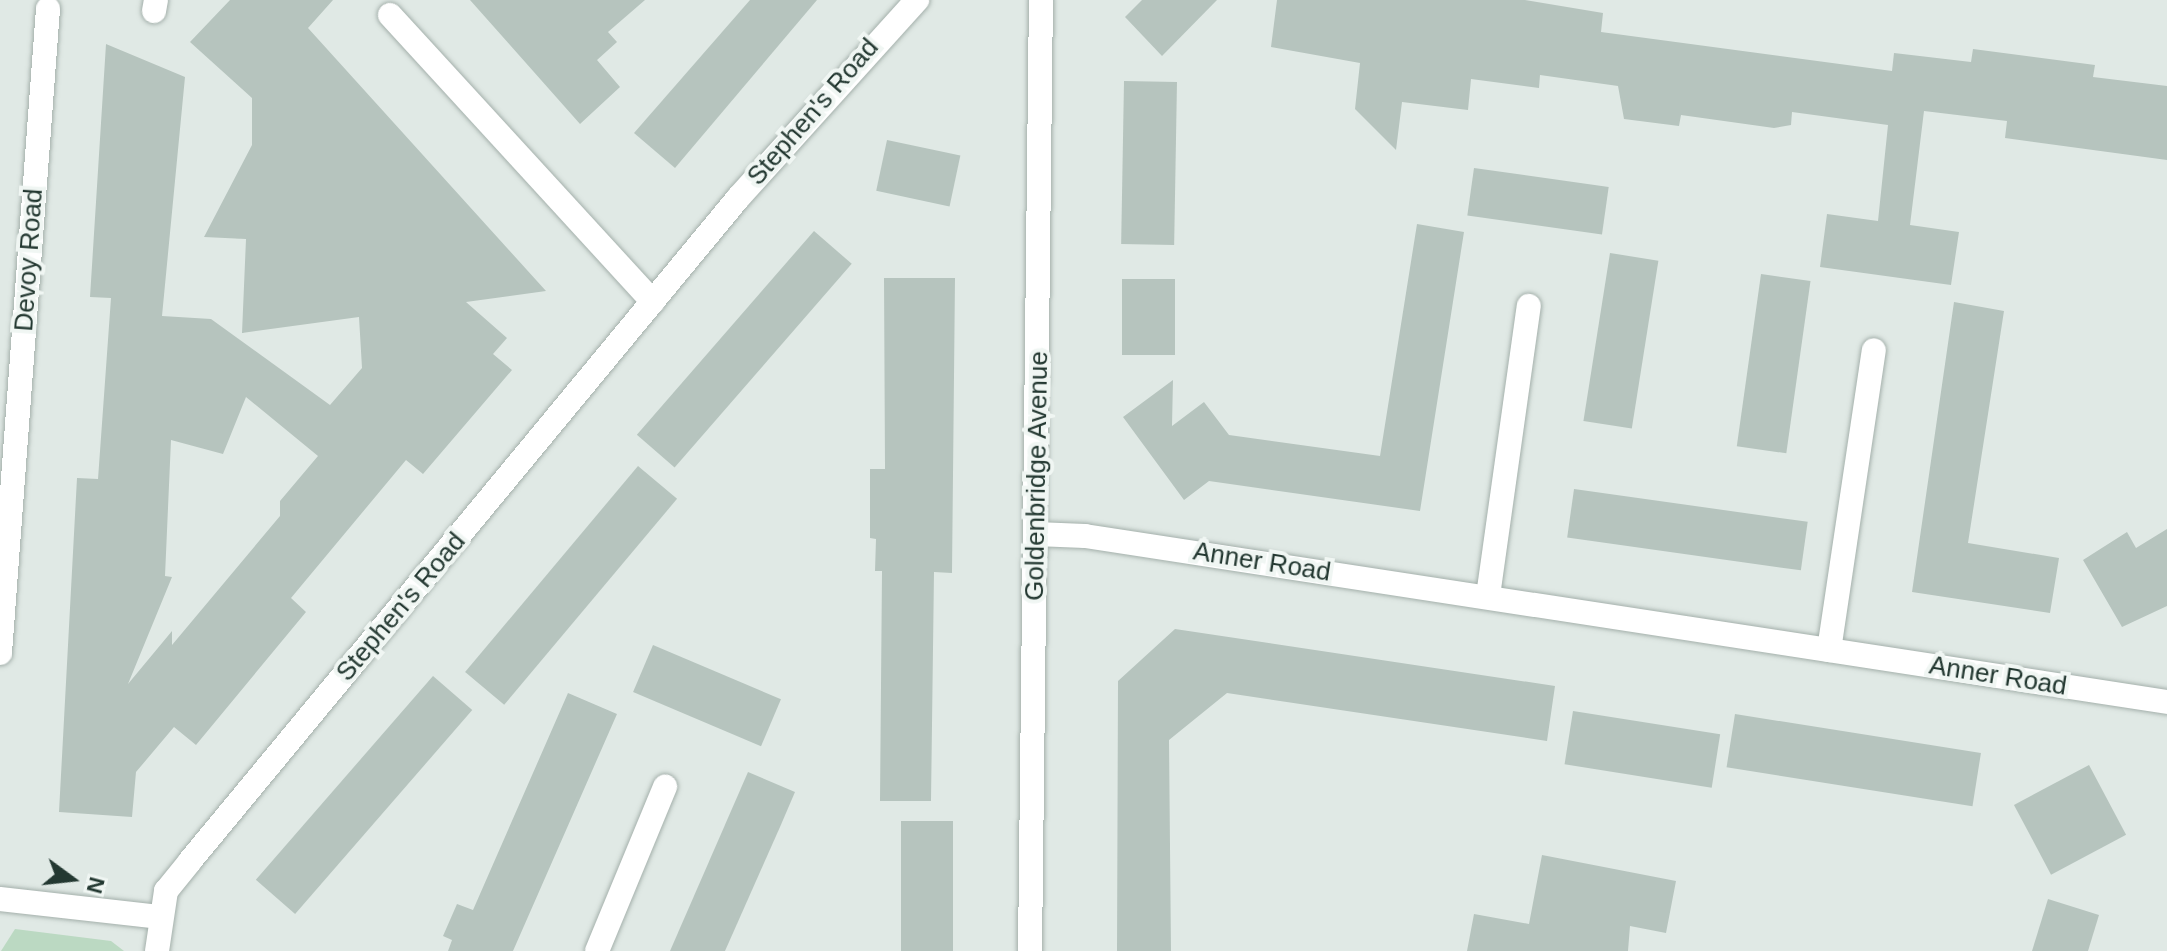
<!DOCTYPE html>
<html>
<head>
<meta charset="utf-8">
<style>
  body { margin:0 }
  #map { position:relative; width:2167px; height:951px; overflow:hidden; background:#e0e9e5; font-family:Arial,sans-serif }
  div>[style] { position:absolute }
  .green>* { inset:0; background:#bbd9c2 }
  .building>* { inset:0; background:#b6c4be; transform-origin:0 0 }
  .roads { filter:drop-shadow(0 0 2px #a4b0ab) drop-shadow(0 0 2px #a4b0ab) }
  .minor>* { height:24px; margin:-12px; padding:0 12px; transform-origin:12px; border-radius:12px; background:#fff }
  span { translate:-50% -50%; white-space:nowrap; text-align:center; line-height:1.15; -webkit-text-stroke:8px #f0f6f3; paint-order:stroke }
  .street-label { font-size:26px; color:#233831 }
  .north { position:absolute; left:32px; top:839px; width:80px; height:80px; -webkit-text-stroke:6px #f0f6f3; paint-order:stroke; rotate:105deg; font-size:22px; font-weight:700; line-height:32px; text-align:center; color:#233831 }
  .north::after { content:''; display:block; margin:auto; width:28px; height:36px; background:#233831; clip-path:polygon(50% 0,100% 100%,50% 72%,0 100%) }
</style>
</head>
<body>
<div id="map">
  <div class="green">
    <i style="clip-path:polygon(15px 929px,111px 941px,124px 951px,1px 951px)"></i>
  </div>
  <div class="building">
    <i style="clip-path:polygon(evenodd,230px 0,333px 0,308px 28px,546px 291px,466px 302px,507px 338px,493px 354px,512px 370px,423px 474px,406px 460px,291px 598px,306px 612px,196px 745px,174px 727px,136px 772px,132px 817px,59px 812px,77px 478px,98px 479px,111px 298px,90px 297px,106px 44px,185px 77px,162px 316px,211px 319px,330px 405px,362px 368px,359px 317px,242px 333px,246px 239px,204px 237px,252px 145px,252px 98px,190px 42px,230px 0,246px 397px,318px 456px,280px 501px,280px 516px,172px 645px,172px 631px,128px 684px,172px 577px,165px 576px,171px 440px,223px 454px,246px 397px)"></i>
    <i style="clip-path:polygon(470px 0,645px 0,608px 32px,617px 42px,597px 60px,620px 87px,580px 124px)"></i>
    <i style="clip-path:polygon(750px 0,817px 0,675px 168px,634px 133px)"></i>
    <i style="clip-path:polygon(1142px 0,1217px 0,1162px 56px,1125px 17px)"></i>
    <i style="clip-path:polygon(1277px 0,1525px 0,1603px 13px,1601px 32px,1892px 71px,1894px 53px,1971px 62px,1973px 49px,2095px 65px,2093px 77px,2167px 86px,2167px 160px,2005px 138px,2007px 121px,1924px 111px,1910px 225px,1959px 232px,1951px 285px,1820px 267px,1827px 214px,1878px 221px,1888px 125px,1792px 112px,1791px 125px,1774px 128px,1681px 115px,1679px 126px,1624px 119px,1618px 86px,1540px 75px,1539px 88px,1471px 79px,1468px 110px,1402px 102px,1396px 150px,1355px 109px,1360px 63px,1271px 47px)"></i>
    <i style="left:1124px;top:81px;width:53px;height:163px;rotate:1deg"></i>
    <i style="left:887px;top:140px;width:75px;height:52px;rotate:12deg"></i>
    <i style="left:1474px;top:168px;width:136px;height:48px;rotate:8deg"></i>
    <i style="clip-path:polygon(1417px 224px,1464px 232px,1420px 511px,1209px 481px,1184px 500px,1123px 417px,1173px 380px,1172px 426px,1204px 402px,1229px 435px,1380px 456px)"></i>
    <i style="left:814px;top:231px;width:50px;height:270px;rotate:41deg"></i>
    <i style="left:1610px;top:253px;width:49px;height:170px;rotate:9deg"></i>
    <i style="left:1761px;top:274px;width:50px;height:174px;rotate:8deg"></i>
    <i style="clip-path:polygon(884px 278px,955px 278px,952px 573px,934px 572px,931px 801px,880px 801px,882px 571px,875px 571px,876px 539px,870px 538px,870px 469px,885px 469px)"></i>
    <i style="left:1122px;top:279px;width:53px;height:76px"></i>
    <i style="clip-path:polygon(1954px 302px,2004px 311px,1968px 543px,2059px 558px,2050px 613px,1912px 592px)"></i>
    <i style="left:638px;top:466px;width:51px;height:269px;rotate:40deg"></i>
    <i style="left:1574px;top:489px;width:236px;height:49px;rotate:8deg"></i>
    <i style="clip-path:polygon(2167px 529px,2167px 606px,2122px 627px,2083px 560px,2127px 532px,2136px 548px)"></i>
    <i style="clip-path:polygon(1175px 629px,1555px 686px,1547px 741px,1227px 693px,1169px 740px,1171px 951px,1117px 951px,1118px 681px)"></i>
    <i style="left:653px;top:645px;width:139px;height:51px;rotate:23deg"></i>
    <i style="left:433px;top:676px;width:52px;height:270px;rotate:41deg"></i>
    <i style="clip-path:polygon(568px 693px,617px 714px,513px 951px,448px 951px,452px 940px,443px 936px,457px 904px,473px 910px)"></i>
    <i style="left:1573px;top:711px;width:149px;height:54px;rotate:9deg"></i>
    <i style="left:1735px;top:714px;width:249px;height:54px;rotate:9deg"></i>
    <i style="left:2089px;top:765px;width:79px;height:85px;rotate:62deg"></i>
    <i style="clip-path:polygon(748px 772px,795px 792px,780px 827px,725px 951px,670px 951px)"></i>
    <i style="left:901px;top:821px;width:52px;height:130px"></i>
    <i style="clip-path:polygon(1542px 855px,1676px 881px,1666px 933px,1630px 926px,1628px 951px,1467px 951px,1474px 914px,1529px 924px)"></i>
    <i style="clip-path:polygon(2048px 899px,2099px 915px,2088px 951px,2032px 951px)"></i>
  </div>
  <div class="roads">
    <div class="minor">
      <i style="left:154px;top:11px;width:11px;rotate:-80deg"></i>
      <i style="left:390px;top:15px;width:389px;rotate:47.5deg"></i>
      <i style="left:1036px;top:534px;width:49px;rotate:2.3deg"></i>
      <i style="left:1085px;top:536px;width:1095px;rotate:8.72deg"></i>
      <i style="left:1488px;top:596px;width:293px;rotate:-82deg"></i>
      <i style="left:1829px;top:650px;width:303px;rotate:-81.5deg"></i>
      <i style="left:0;top:653px;width:646px;rotate:-85.74deg"></i>
      <i style="left:0;top:899px;width:162px;rotate:6.4deg"></i>
      <i style="left:157px;top:951px;width:61px;rotate:-81.5deg"></i>
      <i style="left:166px;top:891px;width:38px;rotate:-51deg"></i>
      <i style="left:190px;top:861px;width:862px;rotate:-50.42deg"></i>
      <i style="left:739px;top:197px;width:266px;rotate:-47.9deg"></i>
      <i style="left:597px;top:951px;width:178px;rotate:-67.5deg"></i>
      <i style="left:1030px;top:951px;width:951px;rotate:-89.34deg"></i>
    </div>
  </div>
  <div class="street-label">
    <span style="left:813px;top:112px;rotate:-49deg">Stephen's Road</span>
    <span style="left:29px;top:260px;rotate:-86deg">Devoy Road</span>
    <span style="left:1037px;top:476px;rotate:-89deg">Goldenbridge Avenue</span>
    <span style="left:1262px;top:562px;rotate:9deg">Anner Road</span>
    <span style="left:401px;top:607px;rotate:-50deg">Stephen's Road</span>
    <span style="left:1998px;top:676px;rotate:9deg">Anner Road</span>
  </div>
  <div class="north">N</div>
</div>
</body>
</html>
